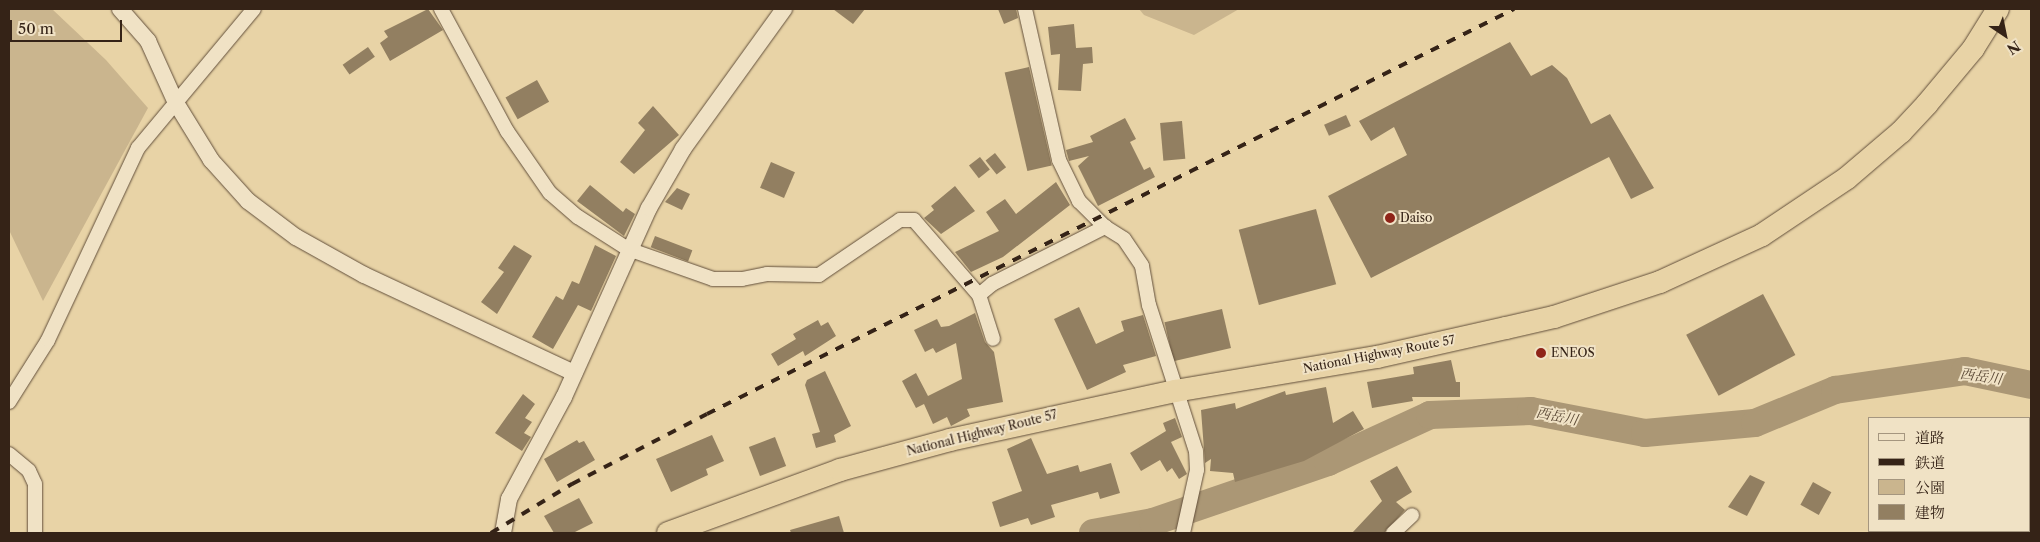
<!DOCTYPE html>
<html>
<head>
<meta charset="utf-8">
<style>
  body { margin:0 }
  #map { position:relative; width:2040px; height:542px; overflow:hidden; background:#e8d3a6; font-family:"Libre Caslon Text","Noto Serif JP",serif }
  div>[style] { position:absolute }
  .green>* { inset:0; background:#cab58e }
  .river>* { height:28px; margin:-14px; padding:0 14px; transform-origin:14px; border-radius:14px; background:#ab9775 }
  .building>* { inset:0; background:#927f61; transform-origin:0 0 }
  .roads { filter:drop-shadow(0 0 1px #624f3b) drop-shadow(0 0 1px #624f3b) }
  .minor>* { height:14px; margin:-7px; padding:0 7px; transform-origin:7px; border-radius:7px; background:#f0e2c5 }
  .tertiary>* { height:16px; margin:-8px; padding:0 8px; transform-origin:8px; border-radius:8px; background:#f0e2c5 }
  .trunk>* { height:22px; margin:-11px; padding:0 11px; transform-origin:11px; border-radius:11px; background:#e8d3a6 }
  .rail>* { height:4px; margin-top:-2px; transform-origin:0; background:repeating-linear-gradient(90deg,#352317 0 9px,transparent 0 18px) }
  .dots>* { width:14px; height:14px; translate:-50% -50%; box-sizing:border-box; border:2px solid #f0e2c5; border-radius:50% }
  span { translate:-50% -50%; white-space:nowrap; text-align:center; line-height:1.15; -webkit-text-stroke:4px #f0e2c5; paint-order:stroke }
  .poi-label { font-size:12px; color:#352317 }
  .left { translate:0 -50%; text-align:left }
  .street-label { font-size:12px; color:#352317 }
  .water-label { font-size:14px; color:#584633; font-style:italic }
  .frame { position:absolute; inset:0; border:10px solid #352317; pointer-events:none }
  .legend { position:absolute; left:1868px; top:417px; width:162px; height:115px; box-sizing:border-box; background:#f0e2c5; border:1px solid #a5967f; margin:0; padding:6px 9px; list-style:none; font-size:15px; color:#352317 }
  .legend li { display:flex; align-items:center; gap:10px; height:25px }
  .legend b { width:25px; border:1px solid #a5967f }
  .north { position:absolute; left:1980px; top:10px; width:50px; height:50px; -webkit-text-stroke:4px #f0e2c5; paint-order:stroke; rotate:146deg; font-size:14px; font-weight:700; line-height:20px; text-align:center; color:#352317 }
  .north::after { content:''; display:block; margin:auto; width:18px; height:22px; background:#352317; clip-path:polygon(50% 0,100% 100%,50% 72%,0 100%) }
  .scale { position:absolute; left:10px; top:20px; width:112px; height:22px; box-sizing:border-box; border:2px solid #352317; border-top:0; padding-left:6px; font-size:15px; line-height:18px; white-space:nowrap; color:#352317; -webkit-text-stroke:4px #f0e2c5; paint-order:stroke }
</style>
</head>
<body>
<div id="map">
  <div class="green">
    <i style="clip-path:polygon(9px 9px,52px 9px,106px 60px,148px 108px,43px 301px,9px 230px)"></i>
    <i style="clip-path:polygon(1139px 9px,1239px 9px,1194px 35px,1144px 15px)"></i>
  </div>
  <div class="river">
    <i style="left:1093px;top:533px;width:61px;rotate:-10.4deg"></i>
    <i style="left:1153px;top:522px;width:185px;rotate:-18.9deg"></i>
    <i style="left:1328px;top:462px;width:112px;rotate:-24.7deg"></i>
    <i style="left:1430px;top:415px;width:101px;rotate:-2.3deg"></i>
    <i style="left:1531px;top:411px;width:116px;rotate:10.9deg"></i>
    <i style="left:1645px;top:433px;width:110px;rotate:-5.2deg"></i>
    <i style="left:1755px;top:423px;width:87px;rotate:-22.4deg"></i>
    <i style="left:1835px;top:390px;width:131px;rotate:-8.3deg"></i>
    <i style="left:1965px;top:371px;width:67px;rotate:12deg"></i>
  </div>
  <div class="building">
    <i style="clip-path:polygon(428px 9px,443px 30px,390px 61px,380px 43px,388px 37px,384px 31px)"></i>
    <i style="clip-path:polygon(833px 9px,865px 9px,853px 24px)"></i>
    <i style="clip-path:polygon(998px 9px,1016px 9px,1018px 18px,1004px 24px)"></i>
    <i style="clip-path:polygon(1074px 24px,1076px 48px,1092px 47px,1093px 63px,1083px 64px,1081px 91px,1058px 90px,1060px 54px,1051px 55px,1048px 27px)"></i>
    <i style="clip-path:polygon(1510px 42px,1531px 76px,1552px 65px,1567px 78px,1591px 124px,1610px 114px,1654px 188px,1631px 199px,1609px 157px,1371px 278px,1328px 196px,1407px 155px,1394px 127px,1371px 141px,1359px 121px)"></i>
    <i style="left:368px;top:47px;width:12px;height:31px;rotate:55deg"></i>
    <i style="left:1029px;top:67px;width:101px;height:25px;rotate:77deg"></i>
    <i style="left:537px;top:80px;width:25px;height:36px;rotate:61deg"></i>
    <i style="clip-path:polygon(653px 106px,679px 135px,634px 174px,620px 162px,645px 130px,638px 123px)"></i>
    <i style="left:1346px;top:115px;width:12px;height:24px;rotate:66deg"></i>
    <i style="clip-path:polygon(1125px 118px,1136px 139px,1130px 142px,1144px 170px,1150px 167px,1155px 177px,1098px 206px,1078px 166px,1089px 156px,1069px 161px,1066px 150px,1093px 142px,1090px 136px)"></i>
    <i style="left:1182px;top:121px;width:38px;height:22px;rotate:85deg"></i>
    <i style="left:995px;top:153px;width:18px;height:12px;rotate:52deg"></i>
    <i style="left:980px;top:157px;width:16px;height:14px;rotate:52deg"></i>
    <i style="left:771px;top:162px;width:26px;height:28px;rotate:23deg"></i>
    <i style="clip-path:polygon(1056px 182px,1070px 205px,1003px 257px,971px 272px,955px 252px,999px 231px,986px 212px,1005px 199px,1016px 214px)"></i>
    <i style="clip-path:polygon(590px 185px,623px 212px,626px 208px,635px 214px,624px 236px,577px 201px)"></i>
    <i style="clip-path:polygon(955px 186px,975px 211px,941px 234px,924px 218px,934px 210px,931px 206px)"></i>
    <i style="clip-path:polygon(677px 188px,690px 194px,682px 210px,665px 202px)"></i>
    <i style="left:1316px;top:209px;width:78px;height:80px;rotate:75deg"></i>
    <i style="left:655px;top:236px;width:40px;height:12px;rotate:21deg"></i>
    <i style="clip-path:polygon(514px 245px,532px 256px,497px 314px,481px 302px,504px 272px,498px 268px)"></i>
    <i style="clip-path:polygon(595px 245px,616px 256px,591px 311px,578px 305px,553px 349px,532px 337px,556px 296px,563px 300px,572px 281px,579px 284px)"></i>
    <i style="left:1763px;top:294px;width:69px;height:87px;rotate:62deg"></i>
    <i style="clip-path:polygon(1079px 307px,1096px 344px,1124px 331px,1121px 321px,1143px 315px,1156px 356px,1123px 365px,1126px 372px,1087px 390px,1054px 319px)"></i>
    <i style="left:1222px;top:309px;width:40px;height:59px;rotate:77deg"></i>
    <i style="clip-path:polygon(975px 313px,985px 342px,994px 352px,1003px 402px,967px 409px,970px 416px,951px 426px,947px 417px,933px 424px,924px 404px,916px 408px,902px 381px,916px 373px,928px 396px,962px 379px,956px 343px,936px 353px,933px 348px,925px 352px,914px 330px,937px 319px,941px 327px,949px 326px)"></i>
    <i style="clip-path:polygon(818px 320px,821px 326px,828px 322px,836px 336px,805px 356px,803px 351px,778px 366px,771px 354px,796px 339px,793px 334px)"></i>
    <i style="clip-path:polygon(1451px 360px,1456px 382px,1460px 382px,1460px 397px,1412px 397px,1413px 401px,1372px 408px,1367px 382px,1414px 374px,1413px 367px)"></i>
    <i style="clip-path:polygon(825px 371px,851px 426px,834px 435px,836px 442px,816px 448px,812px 434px,820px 432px,805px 385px,807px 380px)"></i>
    <i style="clip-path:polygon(1326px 387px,1333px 423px,1353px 411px,1364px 429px,1304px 461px,1235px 482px,1233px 473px,1210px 471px,1211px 459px,1205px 463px,1201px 410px,1235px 403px,1236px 409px,1285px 391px,1286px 395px)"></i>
    <i style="clip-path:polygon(523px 394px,535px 404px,525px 418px,532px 422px,524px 433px,531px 437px,522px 451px,495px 433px)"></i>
    <i style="clip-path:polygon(1175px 418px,1182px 437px,1171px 442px,1187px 474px,1179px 479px,1172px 468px,1167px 472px,1160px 460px,1141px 471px,1130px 453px,1166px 431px,1163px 423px)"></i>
    <i style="clip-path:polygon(712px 435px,724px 461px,706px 469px,708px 475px,671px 492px,656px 459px)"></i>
    <i style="left:775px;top:437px;width:31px;height:28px;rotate:69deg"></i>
    <i style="clip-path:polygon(1031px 438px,1047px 474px,1078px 465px,1080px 472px,1111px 463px,1120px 493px,1100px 499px,1098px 492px,1051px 505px,1055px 517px,1031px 525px,1028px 518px,1000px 527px,992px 502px,1022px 491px,1007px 449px)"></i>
    <i style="clip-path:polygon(577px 440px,579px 443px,584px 441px,595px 460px,557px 482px,544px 459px)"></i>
    <i style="clip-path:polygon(1397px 466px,1412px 492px,1396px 502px,1405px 510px,1384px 533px,1352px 533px,1382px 501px,1370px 481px)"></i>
    <i style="clip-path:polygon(1750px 475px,1765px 482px,1747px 516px,1728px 507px)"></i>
    <i style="left:1813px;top:482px;width:21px;height:26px;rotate:29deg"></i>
    <i style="clip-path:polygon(579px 498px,593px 523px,573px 533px,554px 533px,544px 516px)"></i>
    <i style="clip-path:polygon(839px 516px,844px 533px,791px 533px,790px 530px)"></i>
  </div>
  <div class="roads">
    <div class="minor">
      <i style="left:441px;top:9px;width:139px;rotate:61.6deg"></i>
      <i style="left:507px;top:131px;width:75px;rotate:55.3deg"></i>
      <i style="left:550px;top:193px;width:37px;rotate:41deg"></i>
      <i style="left:578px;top:217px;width:59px;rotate:32.6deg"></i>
      <i style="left:628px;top:249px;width:90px;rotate:19.4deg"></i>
      <i style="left:713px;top:279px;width:29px"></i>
      <i style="left:742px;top:279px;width:25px;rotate:-11deg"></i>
      <i style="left:767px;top:274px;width:52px;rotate:1.1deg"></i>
      <i style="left:819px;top:275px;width:98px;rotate:-34.2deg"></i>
      <i style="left:900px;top:220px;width:14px"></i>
      <i style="left:914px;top:220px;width:99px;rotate:49.1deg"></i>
      <i style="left:979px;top:295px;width:17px;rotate:-40deg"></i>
      <i style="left:992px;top:284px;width:127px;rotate:-26.8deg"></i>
      <i style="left:1025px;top:9px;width:155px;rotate:77.3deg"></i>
      <i style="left:1059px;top:160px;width:46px;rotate:64deg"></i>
      <i style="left:1079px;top:201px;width:37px;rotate:45deg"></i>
      <i style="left:1105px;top:227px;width:22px;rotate:32deg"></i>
      <i style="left:1124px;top:239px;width:32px;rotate:56deg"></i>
      <i style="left:1142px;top:266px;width:40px;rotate:80deg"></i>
      <i style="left:1149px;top:305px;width:153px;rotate:72.2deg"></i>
      <i style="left:1196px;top:451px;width:19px;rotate:87deg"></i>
      <i style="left:1197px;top:470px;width:65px;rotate:102.5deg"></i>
      <i style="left:979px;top:295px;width:46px;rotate:72.3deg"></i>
      <i style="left:9px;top:402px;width:73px;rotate:-57.8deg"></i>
      <i style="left:48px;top:340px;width:212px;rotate:-64.9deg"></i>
      <i style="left:138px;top:148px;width:181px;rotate:-50.2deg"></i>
      <i style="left:9px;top:454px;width:26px;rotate:40deg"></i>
      <i style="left:29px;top:471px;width:14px;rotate:65deg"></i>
      <i style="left:35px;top:484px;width:49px;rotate:90deg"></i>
      <i style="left:1393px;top:533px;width:26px;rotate:-43deg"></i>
    </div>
    <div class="tertiary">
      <i style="left:120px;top:9px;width:43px;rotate:48.8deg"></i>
      <i style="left:148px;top:41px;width:68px;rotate:65.7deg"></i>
      <i style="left:176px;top:103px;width:67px;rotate:58.4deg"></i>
      <i style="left:211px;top:160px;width:55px;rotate:47.9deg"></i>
      <i style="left:248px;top:201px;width:60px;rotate:36.9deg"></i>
      <i style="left:296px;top:237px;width:78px;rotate:29.2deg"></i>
      <i style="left:364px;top:275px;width:232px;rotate:25deg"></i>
      <i style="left:503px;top:533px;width:35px;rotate:-80deg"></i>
      <i style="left:509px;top:499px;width:116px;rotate:-61.7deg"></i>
      <i style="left:564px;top:397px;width:207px;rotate:-65.8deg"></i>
      <i style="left:649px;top:208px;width:68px;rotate:-60deg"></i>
      <i style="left:683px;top:149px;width:173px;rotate:-54.2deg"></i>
    </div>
    <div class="trunk">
      <i style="left:668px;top:533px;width:183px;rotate:-20.1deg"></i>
      <i style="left:840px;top:470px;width:114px;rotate:-15.3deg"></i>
      <i style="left:950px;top:440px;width:230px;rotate:-12.3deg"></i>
      <i style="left:1175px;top:391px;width:205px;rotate:-9.6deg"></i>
      <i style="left:1377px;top:357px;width:132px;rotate:-12.7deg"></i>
      <i style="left:1506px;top:328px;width:49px;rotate:-12.9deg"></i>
      <i style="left:1554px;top:317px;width:112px;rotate:-18.3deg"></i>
      <i style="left:1660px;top:282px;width:112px;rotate:-24.7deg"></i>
      <i style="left:1762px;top:235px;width:102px;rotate:-33.8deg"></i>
      <i style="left:1847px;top:178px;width:71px;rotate:-40.4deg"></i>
      <i style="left:1901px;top:132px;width:38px;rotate:-47deg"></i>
      <i style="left:1927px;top:104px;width:72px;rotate:-50.1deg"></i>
      <i style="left:1973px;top:49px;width:47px;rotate:-58deg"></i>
    </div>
  </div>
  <div class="rail">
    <i style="left:491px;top:533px;width:95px;rotate:-31.2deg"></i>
    <i style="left:572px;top:484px;width:152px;rotate:-27.4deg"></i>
    <i style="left:707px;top:414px;width:903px;rotate:-26.65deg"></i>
  </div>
  <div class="dots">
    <i style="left:1390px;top:218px;background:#8f2418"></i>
    <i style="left:1541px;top:353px;background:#8f2418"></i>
  </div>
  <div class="poi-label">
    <span class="left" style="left:1400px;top:218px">Daiso</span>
    <span class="left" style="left:1551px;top:353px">ENEOS</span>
  </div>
  <div class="street-label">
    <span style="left:1379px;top:354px;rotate:-11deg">National Highway Route 57</span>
    <span style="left:982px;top:433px;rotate:-14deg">National Highway Route 57</span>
  </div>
  <div class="water-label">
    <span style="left:1981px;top:376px;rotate:8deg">西岳川</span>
    <span style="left:1557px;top:416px;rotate:11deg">西岳川</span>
  </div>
  <div class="frame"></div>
  <ul class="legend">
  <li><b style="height:6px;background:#f0e2c5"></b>道路</li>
  <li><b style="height:6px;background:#352317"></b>鉄道</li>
  <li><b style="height:14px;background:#cab58e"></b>公園</li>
  <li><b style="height:14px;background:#927f61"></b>建物</li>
  </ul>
  <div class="north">N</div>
  <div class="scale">50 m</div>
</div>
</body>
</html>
